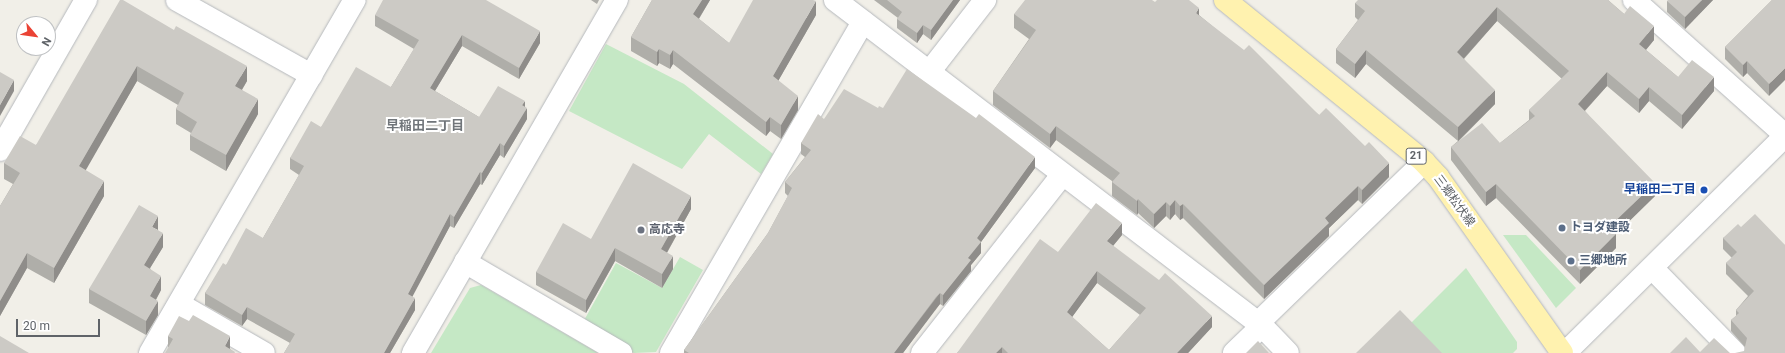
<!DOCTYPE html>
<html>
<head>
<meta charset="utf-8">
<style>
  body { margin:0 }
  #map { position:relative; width:1785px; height:353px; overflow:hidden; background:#f1efe8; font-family:Roboto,"Noto Sans JP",sans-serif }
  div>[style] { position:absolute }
  .green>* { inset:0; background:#c5e8c5 }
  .roads { filter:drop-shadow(0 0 1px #b5b8bc) drop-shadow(0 0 1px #b5b8bc) }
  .minor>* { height:22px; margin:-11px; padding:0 11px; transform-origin:11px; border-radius:11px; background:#fff }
  .major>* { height:22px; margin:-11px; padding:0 11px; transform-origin:11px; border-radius:11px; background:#fff2af }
  .wall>* { inset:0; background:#afaea9 }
  .shaded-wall>* { inset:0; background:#8f8d8a }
  .building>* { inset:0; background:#cccac5 }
  .dots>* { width:11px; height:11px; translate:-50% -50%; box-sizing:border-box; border:2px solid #fff; border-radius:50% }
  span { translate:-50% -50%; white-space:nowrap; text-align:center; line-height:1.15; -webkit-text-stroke:4px #fff; paint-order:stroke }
  .shield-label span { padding:1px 3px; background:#fff; border:1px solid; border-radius:3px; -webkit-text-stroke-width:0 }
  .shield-label { font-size:11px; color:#5f6368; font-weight:700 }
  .transit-label { font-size:12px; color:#164399; font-weight:700 }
  .right { translate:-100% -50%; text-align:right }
  .street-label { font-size:12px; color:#5f6368 }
  .service-label { font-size:12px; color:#4e5e75; font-weight:700 }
  .left { translate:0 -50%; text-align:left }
  .worship-label { font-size:12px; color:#5b616d; font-weight:700 }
  .neighbourhood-label { font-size:13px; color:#70757a; font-weight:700 }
  .north { position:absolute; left:16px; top:16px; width:40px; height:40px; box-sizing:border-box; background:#fff; border:1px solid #bfc1c3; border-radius:50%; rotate:119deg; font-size:11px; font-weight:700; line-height:16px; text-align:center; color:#5f6368 }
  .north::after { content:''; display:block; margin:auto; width:14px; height:18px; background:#ea4335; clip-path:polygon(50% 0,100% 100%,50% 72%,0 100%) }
  .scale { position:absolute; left:16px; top:319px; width:84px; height:18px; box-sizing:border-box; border:2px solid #5f6368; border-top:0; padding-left:5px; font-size:12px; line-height:14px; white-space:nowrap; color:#5f6368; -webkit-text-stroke:3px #fff; paint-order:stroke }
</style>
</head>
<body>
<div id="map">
  <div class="green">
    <i style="clip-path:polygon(606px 44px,684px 84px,773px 154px,761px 174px,709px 134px,682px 169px,569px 111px)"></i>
    <i style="clip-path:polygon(1503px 235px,1526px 235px,1576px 288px,1556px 308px)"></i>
    <i style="clip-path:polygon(680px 257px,703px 270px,656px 352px,634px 353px,582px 324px,616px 263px,662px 288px)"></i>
    <i style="clip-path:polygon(1466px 268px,1517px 342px,1517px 349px,1513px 353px,1434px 353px,1408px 326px)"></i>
    <i style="clip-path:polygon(481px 285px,598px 353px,431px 353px,470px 288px)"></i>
  </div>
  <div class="roads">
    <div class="minor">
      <i style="left:177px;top:0;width:154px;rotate:29.2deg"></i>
      <i style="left:835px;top:0;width:537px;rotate:37.36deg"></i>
      <i style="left:1262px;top:326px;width:37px;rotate:46deg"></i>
      <i style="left:1634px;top:0;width:203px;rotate:41.8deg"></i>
      <i style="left:930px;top:71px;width:90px;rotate:-52.2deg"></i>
      <i style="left:0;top:150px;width:173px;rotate:-60.2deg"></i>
      <i style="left:465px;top:262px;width:181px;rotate:30.3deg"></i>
      <i style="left:1653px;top:269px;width:117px;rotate:45.7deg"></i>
      <i style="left:179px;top:304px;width:98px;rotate:30deg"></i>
      <i style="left:1258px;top:323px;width:231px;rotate:-44.1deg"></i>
      <i style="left:150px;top:353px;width:408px;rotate:-59.9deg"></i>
      <i style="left:413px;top:353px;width:408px;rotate:-60deg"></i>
      <i style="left:671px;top:353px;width:383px;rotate:-59.9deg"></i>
      <i style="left:922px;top:353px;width:226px;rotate:-51.8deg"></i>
      <i style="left:1234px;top:353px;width:39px;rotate:-44deg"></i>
      <i style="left:1565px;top:353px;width:309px;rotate:-44.6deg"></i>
    </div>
    <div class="major">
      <i style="left:1225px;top:0;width:257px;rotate:39.1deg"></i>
      <i style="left:1424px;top:162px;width:21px;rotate:47deg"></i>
      <i style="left:1438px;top:177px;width:215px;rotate:54.8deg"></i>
    </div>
  </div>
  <div class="wall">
    <i style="clip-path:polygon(591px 0,599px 0,597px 4px)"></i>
    <i style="clip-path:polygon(652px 0,710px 0,699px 19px,729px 43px,816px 15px,778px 81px,798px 110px,781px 139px,770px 131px,766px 136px,673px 64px,670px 69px,659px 63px,657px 66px,631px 51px,631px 37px)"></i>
    <i style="clip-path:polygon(874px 0,960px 0,931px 40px,923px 34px,917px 43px,897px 28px,897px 19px,898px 18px)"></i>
    <i style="clip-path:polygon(evenodd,1608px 0,1654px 40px,1646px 50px,1678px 77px,1714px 91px,1682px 129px,1649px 101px,1639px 113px,1607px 86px,1585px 111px,1655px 196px,1616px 234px,1616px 248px,1580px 284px,1496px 198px,1486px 206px,1451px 160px,1451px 147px,1458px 141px,1366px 64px,1355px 78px,1336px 63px,1336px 49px,1358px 20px,1355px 17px,1355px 3px,1608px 0,1497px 21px,1562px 79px,1529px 110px,1529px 120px,1500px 143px,1459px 141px,1495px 104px,1464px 59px,1497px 21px)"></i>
    <i style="clip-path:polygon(1713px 0,1685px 29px,1667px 12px,1667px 1px)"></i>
    <i style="clip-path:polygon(1772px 0,1785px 0,1769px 96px,1747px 73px,1743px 77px,1725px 59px,1725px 47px)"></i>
    <i style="clip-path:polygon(1155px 2px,1199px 15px,1319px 115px,1389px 177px,1362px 204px,1358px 200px,1329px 228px,1329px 236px,1264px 299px,1183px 218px,1180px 220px,1175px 214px,1170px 220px,1166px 216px,1154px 228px,1138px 213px,1137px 215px,1112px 196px,1112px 181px,1056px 140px,1050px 148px,993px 105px,993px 91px,1029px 39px,1014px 28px,1014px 14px)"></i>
    <i style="clip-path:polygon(375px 15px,540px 43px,519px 79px,462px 46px,435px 91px,479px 117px,525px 106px,527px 119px,504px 158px,500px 155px,482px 185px,480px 184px,454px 228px,450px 226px,412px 296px,415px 310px,390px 353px,284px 353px,290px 343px,247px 319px,242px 326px,205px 305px,205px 293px,226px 265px,263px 238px,299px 175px,290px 169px,290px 158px,321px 127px,391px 87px,414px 49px,375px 26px)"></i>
    <i style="clip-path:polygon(174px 30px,247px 81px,242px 90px,258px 114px,226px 171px,190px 150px,190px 135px,191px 133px,176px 124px,176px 109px,178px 105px,137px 81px,85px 170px,104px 196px,54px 283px,27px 268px,0 316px,0 206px,13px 184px,4px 179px,4px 163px,36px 145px)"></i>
    <i style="clip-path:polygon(878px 108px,883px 108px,1035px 168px,981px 242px,981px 253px,971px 265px,971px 271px,943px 306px,940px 304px,936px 308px,903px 353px,684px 353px,684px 350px,768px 233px,788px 196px,785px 193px,785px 182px,805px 157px,801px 154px,801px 143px,824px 119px)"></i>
    <i style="clip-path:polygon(691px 209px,667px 253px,673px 269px,662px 288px,615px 261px,586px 313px,536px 285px,536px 272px,591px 239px)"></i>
    <i style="clip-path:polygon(1741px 227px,1785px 245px,1744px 351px,1745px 347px,1731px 331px,1731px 320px,1736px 316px,1736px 310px,1748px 296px,1726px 274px,1726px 263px,1732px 258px,1723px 249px,1723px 238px)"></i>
    <i style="clip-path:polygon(158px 230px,163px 247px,150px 268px,161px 290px,156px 300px,158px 315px,146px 335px,89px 303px,89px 289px)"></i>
    <i style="clip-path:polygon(evenodd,1122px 235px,1113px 246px,1212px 327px,1188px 353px,957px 353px,1058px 252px,1122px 235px,1097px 283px,1140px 315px,1109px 350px,1072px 317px,1097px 283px)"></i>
    <i style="clip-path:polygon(168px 336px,230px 348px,230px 349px,235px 353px,168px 347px)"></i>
  </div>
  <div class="shaded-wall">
    <i style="clip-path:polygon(702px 0,710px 0,693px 28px,693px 14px)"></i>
    <i style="clip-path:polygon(953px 0,960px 0,931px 40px,931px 30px)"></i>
    <i style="clip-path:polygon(1702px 0,1713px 0,1685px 29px,1685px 17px)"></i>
    <i style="clip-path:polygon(816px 1px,816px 15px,773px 90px,773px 76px)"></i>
    <i style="clip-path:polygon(1497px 7px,1497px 21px,1457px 66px,1457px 52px)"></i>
    <i style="clip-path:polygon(1199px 8px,1199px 22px,1196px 13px)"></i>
    <i style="clip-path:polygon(923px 25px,923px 34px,917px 43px,917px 33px)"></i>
    <i style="clip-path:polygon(1654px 26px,1654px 40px,1639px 58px,1639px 44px)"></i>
    <i style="clip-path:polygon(540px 31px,540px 43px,519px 79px,519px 68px)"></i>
    <i style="clip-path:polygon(462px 35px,462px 46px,430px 99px,430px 88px)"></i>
    <i style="clip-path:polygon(659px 49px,659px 63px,657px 66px,657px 52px)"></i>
    <i style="clip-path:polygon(673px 50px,673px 64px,670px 69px,670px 55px)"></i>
    <i style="clip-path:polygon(1366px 50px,1366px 64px,1355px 78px,1355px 64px)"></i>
    <i style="clip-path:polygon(1747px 61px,1747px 73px,1743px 77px,1743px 65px)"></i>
    <i style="clip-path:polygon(137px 66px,137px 81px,79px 182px,79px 166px)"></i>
    <i style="clip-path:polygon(247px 66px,247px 81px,235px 101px,235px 86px)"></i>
    <i style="clip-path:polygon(1785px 68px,1785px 80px,1769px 96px,1769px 84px)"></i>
    <i style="clip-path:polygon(1607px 72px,1607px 86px,1578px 118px,1578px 104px)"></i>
    <i style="clip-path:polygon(1714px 77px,1714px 91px,1682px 129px,1682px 115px)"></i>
    <i style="clip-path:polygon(14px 80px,14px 91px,0 116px,0 105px)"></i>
    <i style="clip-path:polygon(1649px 87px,1649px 101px,1639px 113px,1639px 99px)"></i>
    <i style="clip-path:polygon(1495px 90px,1495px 104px,1458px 141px,1458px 127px)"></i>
    <i style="clip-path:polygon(798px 96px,798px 110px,781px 139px,781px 125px)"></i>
    <i style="clip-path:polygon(258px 99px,258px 114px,226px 171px,226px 155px)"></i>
    <i style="clip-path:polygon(525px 101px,525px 111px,527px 108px,527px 119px,504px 158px,504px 146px,522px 105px)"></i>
    <i style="clip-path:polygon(770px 117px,770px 131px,766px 136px,766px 122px)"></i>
    <i style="clip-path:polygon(1056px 126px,1056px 140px,1050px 148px,1050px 134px)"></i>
    <i style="clip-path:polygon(500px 143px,500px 155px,482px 185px,482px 173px)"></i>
    <i style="clip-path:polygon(1035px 157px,1035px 168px,981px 242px,981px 253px,971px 265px,971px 271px,943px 306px,943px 295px,977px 238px)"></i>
    <i style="clip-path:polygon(1389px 163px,1389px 177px,1362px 204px,1362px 190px)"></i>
    <i style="clip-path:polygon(480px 172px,480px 184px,454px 228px,454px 217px)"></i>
    <i style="clip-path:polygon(104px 181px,104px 196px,54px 283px,54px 268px)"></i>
    <i style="clip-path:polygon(1655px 183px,1655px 196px,1609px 241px,1609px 227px)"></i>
    <i style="clip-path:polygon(1496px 184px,1496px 198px,1486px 206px,1486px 192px)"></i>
    <i style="clip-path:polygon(1358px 186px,1358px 200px,1329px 228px,1329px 236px,1264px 299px,1264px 285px,1325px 218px)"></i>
    <i style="clip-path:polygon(691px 196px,691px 209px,661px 263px,661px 249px)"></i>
    <i style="clip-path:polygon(1138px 199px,1138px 213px,1137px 215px,1137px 201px)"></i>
    <i style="clip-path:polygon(1175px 200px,1175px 214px,1170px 220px,1170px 206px)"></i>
    <i style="clip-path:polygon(1166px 202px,1166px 216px,1154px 228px,1154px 214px)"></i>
    <i style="clip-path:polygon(1183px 204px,1183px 218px,1180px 220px,1180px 206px)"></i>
    <i style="clip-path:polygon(450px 214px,450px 226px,408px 305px,408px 294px)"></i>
    <i style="clip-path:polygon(158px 216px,158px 230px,152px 227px)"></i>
    <i style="clip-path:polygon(1122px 223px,1122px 235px,1107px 253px,1107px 241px)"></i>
    <i style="clip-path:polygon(163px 233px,163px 247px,144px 278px,144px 265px)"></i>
    <i style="clip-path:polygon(1616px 234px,1616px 248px,1580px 284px,1580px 270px)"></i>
    <i style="clip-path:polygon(615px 248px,615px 261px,586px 313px,586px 300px)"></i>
    <i style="clip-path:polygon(27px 253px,27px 268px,0 316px,0 301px)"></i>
    <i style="clip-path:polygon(673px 256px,673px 269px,662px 288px,662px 274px)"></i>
    <i style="clip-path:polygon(1097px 271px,1097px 283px,1067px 324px,1067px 312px)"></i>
    <i style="clip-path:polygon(161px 276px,161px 290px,150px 310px,150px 296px)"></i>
    <i style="clip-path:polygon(940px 293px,940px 304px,903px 353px,894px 353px)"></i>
    <i style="clip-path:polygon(415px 298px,415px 310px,390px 353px,384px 353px)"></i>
    <i style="clip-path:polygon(158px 301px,158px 315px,146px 335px,146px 321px)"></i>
    <i style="clip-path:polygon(247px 307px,247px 319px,242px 326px,242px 315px)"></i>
    <i style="clip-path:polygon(1212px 316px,1212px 327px,1188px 353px,1177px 353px)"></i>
    <i style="clip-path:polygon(230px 336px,230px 348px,228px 353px,225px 346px)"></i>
    <i style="clip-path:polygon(1002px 347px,1002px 353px,996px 353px)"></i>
  </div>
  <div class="building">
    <i style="clip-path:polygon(120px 0,123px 0,174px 30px,176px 26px,247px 66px,235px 86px,258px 99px,226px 155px,190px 135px,197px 122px,176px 109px,184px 93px,137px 66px,79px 166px,104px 181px,54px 268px,27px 253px,0 301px,0 206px,20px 173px,4px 163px,20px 136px,36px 145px)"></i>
    <i style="clip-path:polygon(383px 0,486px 0,540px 31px,519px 68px,462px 35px,430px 88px,479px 117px,498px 86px,525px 101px,522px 105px,527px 108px,504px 146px,500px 143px,482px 173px,480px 172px,454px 217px,450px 214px,408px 294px,415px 298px,384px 353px,284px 353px,295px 334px,247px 307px,242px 315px,205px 293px,223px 263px,226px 265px,246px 228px,263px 238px,304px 166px,290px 158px,311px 121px,321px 127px,356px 67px,391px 87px,419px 40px,375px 15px)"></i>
    <i style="clip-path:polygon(652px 0,702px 0,693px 14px,729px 43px,753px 0,813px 0,816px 1px,773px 76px,798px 96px,781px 125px,770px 117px,766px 122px,673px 50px,670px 55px,659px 49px,657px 52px,631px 37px)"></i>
    <i style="clip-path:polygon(887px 0,953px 0,931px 30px,923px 25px,917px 33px,897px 19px,902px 12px)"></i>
    <i style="clip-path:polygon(1025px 0,1152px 0,1155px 2px,1157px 0,1189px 0,1199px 8px,1196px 13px,1244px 50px,1249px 45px,1319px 115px,1326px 108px,1365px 146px,1369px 142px,1389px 163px,1362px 190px,1358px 186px,1325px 218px,1329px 223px,1264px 285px,1183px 204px,1180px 206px,1175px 200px,1170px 206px,1166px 202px,1154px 214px,1138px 199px,1137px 201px,1112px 182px,1120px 173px,1056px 126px,1050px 134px,993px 91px,1036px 30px,1014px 14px)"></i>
    <i style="clip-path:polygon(1358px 0,1608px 0,1624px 14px,1630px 6px,1654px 26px,1639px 44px,1678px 77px,1692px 60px,1714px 77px,1682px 115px,1649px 87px,1639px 99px,1607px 72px,1578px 104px,1655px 183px,1609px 227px,1616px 234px,1580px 270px,1496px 184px,1486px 192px,1451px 147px,1482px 123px,1500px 143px,1535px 116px,1529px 110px,1569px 71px,1497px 7px,1457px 52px,1495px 90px,1458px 127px,1366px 50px,1355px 64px,1336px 49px,1365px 11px,1355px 3px)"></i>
    <i style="clip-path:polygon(1668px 0,1702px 0,1685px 17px,1667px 1px)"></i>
    <i style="clip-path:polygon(1772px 0,1785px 0,1785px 68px,1769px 84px,1747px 61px,1743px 65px,1725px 47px)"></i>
    <i style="clip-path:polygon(907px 69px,976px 118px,979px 114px,1035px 157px,977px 238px,981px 242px,968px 258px,971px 260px,943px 295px,940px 293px,936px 297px,894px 353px,689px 353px,684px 350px,768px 233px,792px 188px,785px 182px,811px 150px,801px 143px,818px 114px,824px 119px,844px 89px,878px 108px,879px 106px,883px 108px)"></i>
    <i style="clip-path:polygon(0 72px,14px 80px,0 105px)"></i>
    <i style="clip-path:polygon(633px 163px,691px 196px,661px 249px,673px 256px,662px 274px,615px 248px,586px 300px,536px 272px,563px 223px,591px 239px)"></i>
    <i style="clip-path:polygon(evenodd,1096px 203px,1122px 223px,1107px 241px,1159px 280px,1165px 273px,1212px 316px,1177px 353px,1008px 353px,1002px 347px,996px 353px,957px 353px,1040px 239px,1058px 252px,1096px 203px,1097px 271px,1146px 308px,1109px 350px,1067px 312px,1097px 271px)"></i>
    <i style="clip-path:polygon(139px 205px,158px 216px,152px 227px,163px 233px,144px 265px,161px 276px,150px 296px,158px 301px,146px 321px,89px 289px)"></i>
    <i style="clip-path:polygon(1755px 214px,1785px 245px,1785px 353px,1735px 353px,1744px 351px,1747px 338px,1731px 320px,1739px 313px,1736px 310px,1754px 291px,1726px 263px,1737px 252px,1723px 238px,1738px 224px,1741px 227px)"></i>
    <i style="clip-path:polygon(1400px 310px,1442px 353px,1356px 353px)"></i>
    <i style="clip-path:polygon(193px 315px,230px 336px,225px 346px,235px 352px,234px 353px,165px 353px,173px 339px,168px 336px,179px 316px,189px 321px)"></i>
    <i style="clip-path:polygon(0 336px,29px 353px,0 353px)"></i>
    <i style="clip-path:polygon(1686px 337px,1700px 352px,1714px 338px,1730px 353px,1670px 353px)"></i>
    <i style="clip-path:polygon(1258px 341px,1269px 353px,1246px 353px)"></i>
  </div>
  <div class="dots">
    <i style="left:1704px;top:190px;background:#1a4fb4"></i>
    <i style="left:1562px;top:228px;background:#5c6f8a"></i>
    <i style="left:641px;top:230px;background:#6b7280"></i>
    <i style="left:1571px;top:261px;background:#5c6f8a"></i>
  </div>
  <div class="shield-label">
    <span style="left:1416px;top:156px">21</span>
  </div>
  <div class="transit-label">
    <span class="right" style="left:1696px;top:190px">早稲田二丁目</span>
  </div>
  <div class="street-label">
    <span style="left:1454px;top:201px;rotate:54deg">三郷松伏線</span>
  </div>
  <div class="service-label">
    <span class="left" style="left:1570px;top:228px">トヨダ建設</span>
    <span class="left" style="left:1579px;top:261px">三郷地所</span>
  </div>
  <div class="worship-label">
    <span class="left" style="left:649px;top:230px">高応寺</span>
  </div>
  <div class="neighbourhood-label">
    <span style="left:425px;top:126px">早稲田二丁目</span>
  </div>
  <div class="north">N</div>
  <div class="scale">20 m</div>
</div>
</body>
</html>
